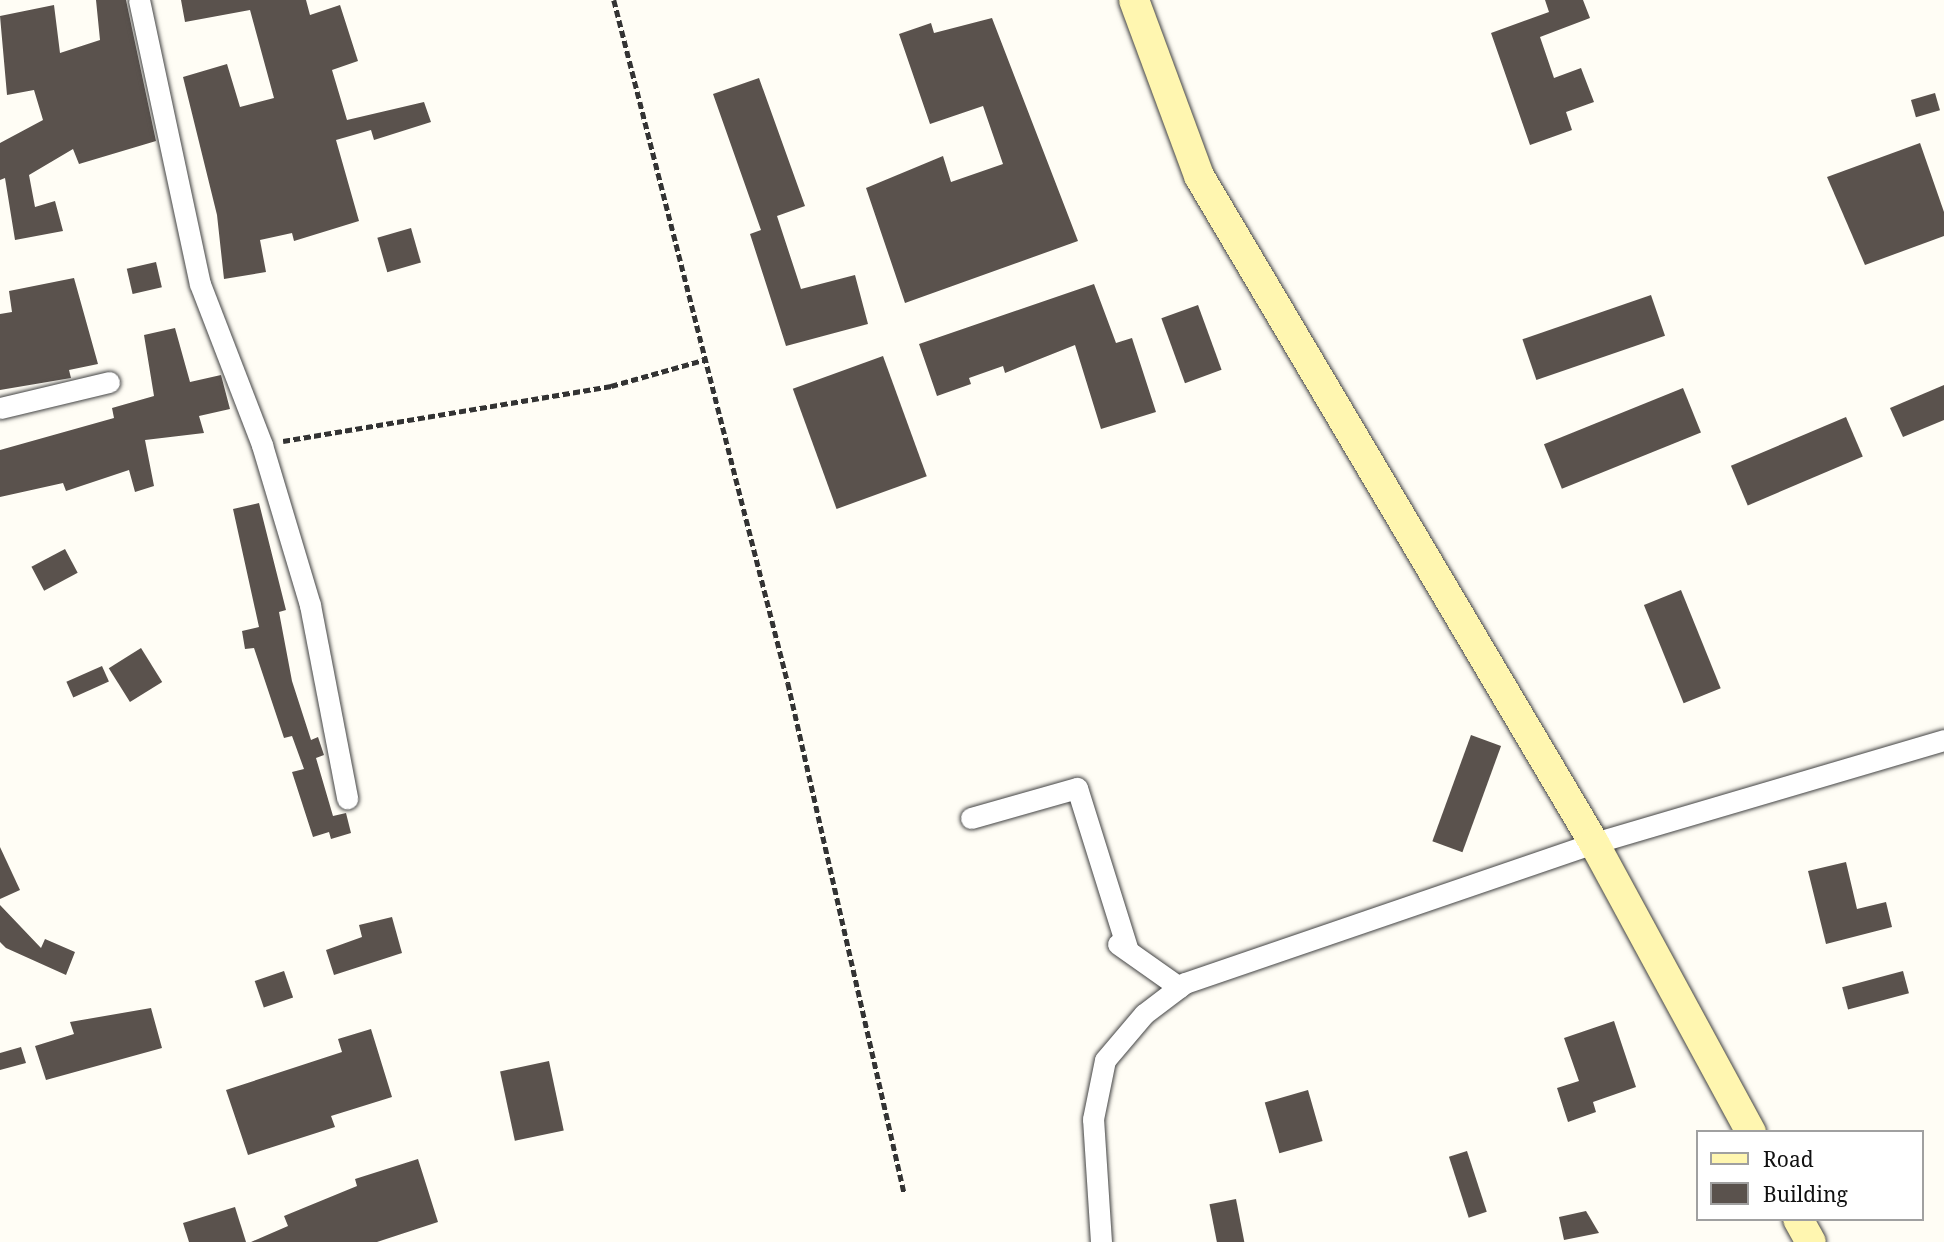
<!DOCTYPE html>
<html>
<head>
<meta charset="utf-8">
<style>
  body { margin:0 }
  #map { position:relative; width:1944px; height:1242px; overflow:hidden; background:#fffdf5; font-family:"Noto Serif",serif }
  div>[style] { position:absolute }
  .building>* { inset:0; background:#5a524d; transform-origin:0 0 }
  .path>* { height:4.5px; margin-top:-2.25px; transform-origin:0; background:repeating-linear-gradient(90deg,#333 0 7px,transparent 0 10.5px) }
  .roads { filter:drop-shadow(0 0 2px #444) drop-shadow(0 0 2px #444) }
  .street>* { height:21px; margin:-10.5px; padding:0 10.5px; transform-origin:10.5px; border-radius:10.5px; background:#fff }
  .secondary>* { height:30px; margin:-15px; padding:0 15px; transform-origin:15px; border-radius:15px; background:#fff6b0 }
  span { translate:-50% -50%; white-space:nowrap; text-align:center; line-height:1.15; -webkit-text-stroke:7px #fff; paint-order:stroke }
  .legend { position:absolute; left:1696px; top:1130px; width:228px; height:91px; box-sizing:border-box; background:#fff; border:2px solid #a0a0a0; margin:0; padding:9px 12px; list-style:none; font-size:21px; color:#111 }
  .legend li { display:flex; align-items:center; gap:14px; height:35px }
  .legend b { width:35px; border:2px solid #a0a0a0 }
</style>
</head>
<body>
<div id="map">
  <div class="building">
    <i style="clip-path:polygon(96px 0,126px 0,156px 141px,79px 164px,73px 149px,29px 175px,35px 207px,55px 201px,63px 231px,15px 240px,5px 178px,0 180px,0 143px,43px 120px,34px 90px,7px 95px,0 16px,54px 5px,60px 53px,100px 40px)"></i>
    <i style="clip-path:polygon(181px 0,306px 0,310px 15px,340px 5px,358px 61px,332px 70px,347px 120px,424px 102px,431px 122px,374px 140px,371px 130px,336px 140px,359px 221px,294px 241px,292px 233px,260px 240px,266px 272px,224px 279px,217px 215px,183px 77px,227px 64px,240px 107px,274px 98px,250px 10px,185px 22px)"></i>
    <i style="clip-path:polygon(1545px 0,1583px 0,1590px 18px,1540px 37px,1554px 78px,1581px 68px,1594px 102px,1566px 112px,1572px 130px,1530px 145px,1491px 33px,1549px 12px)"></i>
    <i style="clip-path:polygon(992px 18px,1078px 241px,905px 303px,866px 188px,943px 156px,951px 182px,1003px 164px,983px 106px,930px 124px,899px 34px,931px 23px,934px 33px)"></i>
    <i style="clip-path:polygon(759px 78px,805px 206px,777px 216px,801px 289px,855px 275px,868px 324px,786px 346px,750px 234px,761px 230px,713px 94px)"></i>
    <i style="left:1935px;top:93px;width:18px;height:25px;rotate:74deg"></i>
    <i style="clip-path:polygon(1920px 143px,1944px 212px,1944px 236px,1865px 265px,1827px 177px)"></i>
    <i style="left:411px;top:228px;width:36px;height:35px;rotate:74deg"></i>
    <i style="left:156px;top:262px;width:26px;height:30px;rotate:77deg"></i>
    <i style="clip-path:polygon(74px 278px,98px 364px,69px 370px,71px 378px,0 390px,0 314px,12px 312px,9px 291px)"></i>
    <i style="clip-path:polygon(1094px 284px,1116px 343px,1132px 338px,1156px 412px,1101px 429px,1075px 345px,1005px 373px,1003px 366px,969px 378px,971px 384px,937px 396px,919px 344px)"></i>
    <i style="left:1651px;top:295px;width:43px;height:136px;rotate:71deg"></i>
    <i style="left:1198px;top:305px;width:69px;height:39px;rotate:70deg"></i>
    <i style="clip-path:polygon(175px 328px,190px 382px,221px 375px,230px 409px,199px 416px,204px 433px,145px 440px,154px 486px,135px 492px,129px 470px,66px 491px,63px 483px,0 497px,0 450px,114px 418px,112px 408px,154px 396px,144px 335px)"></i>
    <i style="left:883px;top:356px;width:128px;height:96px;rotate:70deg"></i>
    <i style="clip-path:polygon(1944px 385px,1944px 420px,1903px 437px,1890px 408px)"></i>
    <i style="left:1683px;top:388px;width:48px;height:150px;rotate:68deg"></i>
    <i style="left:1846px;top:417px;width:43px;height:125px;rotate:67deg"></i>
    <i style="clip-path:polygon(259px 503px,286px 610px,279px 612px,292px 681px,311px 740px,318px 737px,324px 755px,316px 758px,333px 816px,346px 813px,351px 833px,331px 839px,329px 832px,313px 837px,292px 772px,304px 769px,292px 736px,284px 738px,254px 648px,245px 649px,242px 631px,259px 627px,233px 509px)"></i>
    <i style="left:65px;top:549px;width:27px;height:38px;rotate:62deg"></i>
    <i style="left:1681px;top:590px;width:106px;height:40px;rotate:68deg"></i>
    <i style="left:141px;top:648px;width:40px;height:38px;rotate:58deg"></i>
    <i style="left:102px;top:666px;width:17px;height:39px;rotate:66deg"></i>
    <i style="left:1471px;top:735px;width:32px;height:113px;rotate:20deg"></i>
    <i style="clip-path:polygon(0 847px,20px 890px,0 899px)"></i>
    <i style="clip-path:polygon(1846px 862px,1857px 909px,1886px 902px,1892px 927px,1826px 944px,1808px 871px)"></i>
    <i style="clip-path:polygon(0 905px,41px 948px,45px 939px,75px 952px,66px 975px,6px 948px,0 942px)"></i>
    <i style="clip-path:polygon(392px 917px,402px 953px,334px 975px,326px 950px,362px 937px,359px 925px)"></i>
    <i style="left:284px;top:971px;width:28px;height:31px;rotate:71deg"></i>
    <i style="left:1903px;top:971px;width:23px;height:63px;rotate:75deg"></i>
    <i style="clip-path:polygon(151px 1008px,162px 1048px,46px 1080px,35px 1046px,74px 1034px,70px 1022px)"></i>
    <i style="clip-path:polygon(1614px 1021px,1636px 1087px,1593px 1102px,1596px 1112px,1568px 1122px,1557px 1088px,1579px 1081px,1564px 1038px)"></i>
    <i style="clip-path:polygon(371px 1029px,392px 1097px,331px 1116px,335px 1127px,248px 1155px,226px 1090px,342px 1052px,338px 1039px)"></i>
    <i style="clip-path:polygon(21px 1047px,26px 1063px,0 1070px,0 1053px)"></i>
    <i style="left:549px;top:1061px;width:71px;height:50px;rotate:78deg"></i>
    <i style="left:1308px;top:1090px;width:53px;height:45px;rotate:74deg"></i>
    <i style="left:1467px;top:1151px;width:64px;height:19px;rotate:72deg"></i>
    <i style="clip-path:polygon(418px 1159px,438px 1222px,377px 1242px,251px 1242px,288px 1226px,284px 1216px,357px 1186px,355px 1179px)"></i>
    <i style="left:1236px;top:1199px;width:44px;height:27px;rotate:79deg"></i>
    <i style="clip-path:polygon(235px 1207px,246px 1242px,189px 1242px,183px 1223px)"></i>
    <i style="clip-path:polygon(1586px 1211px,1599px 1233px,1564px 1240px,1559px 1217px)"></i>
  </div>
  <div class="path">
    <i style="left:614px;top:0;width:705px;rotate:75.71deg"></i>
    <i style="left:788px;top:683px;width:522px;rotate:77.16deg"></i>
    <i style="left:283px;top:441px;width:333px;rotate:-9.5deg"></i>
    <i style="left:611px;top:386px;width:100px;rotate:-15.7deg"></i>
  </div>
  <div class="roads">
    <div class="street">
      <i style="left:139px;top:0;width:290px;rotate:77.9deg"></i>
      <i style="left:200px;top:284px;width:173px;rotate:68.9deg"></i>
      <i style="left:262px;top:445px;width:167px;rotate:73.3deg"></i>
      <i style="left:310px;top:605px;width:197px;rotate:79.1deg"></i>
      <i style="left:0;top:408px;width:112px;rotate:-13.4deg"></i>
      <i style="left:971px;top:818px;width:110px;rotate:-15.8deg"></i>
      <i style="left:1077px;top:788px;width:168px;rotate:72.6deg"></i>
      <i style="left:1118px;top:944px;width:75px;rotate:35.2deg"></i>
      <i style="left:1101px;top:1242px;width:123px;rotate:-93.7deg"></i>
      <i style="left:1093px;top:1119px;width:60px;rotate:-78.5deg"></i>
      <i style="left:1105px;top:1060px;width:60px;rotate:-49.7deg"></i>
      <i style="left:1144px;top:1014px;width:51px;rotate:-37.1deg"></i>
      <i style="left:1185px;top:983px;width:432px;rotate:-18.9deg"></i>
      <i style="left:1594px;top:843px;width:365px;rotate:-16.4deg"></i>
    </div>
    <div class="secondary">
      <i style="left:1134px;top:0;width:188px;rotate:69.7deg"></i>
      <i style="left:1199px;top:176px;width:775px;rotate:59.37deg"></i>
      <i style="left:1594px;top:843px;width:329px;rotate:61.5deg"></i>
      <i style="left:1798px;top:1219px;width:26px;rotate:61deg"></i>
    </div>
  </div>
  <ul class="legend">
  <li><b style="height:9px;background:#fff6b0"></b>Road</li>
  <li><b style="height:19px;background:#5a524d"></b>Building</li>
  </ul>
</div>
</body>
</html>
